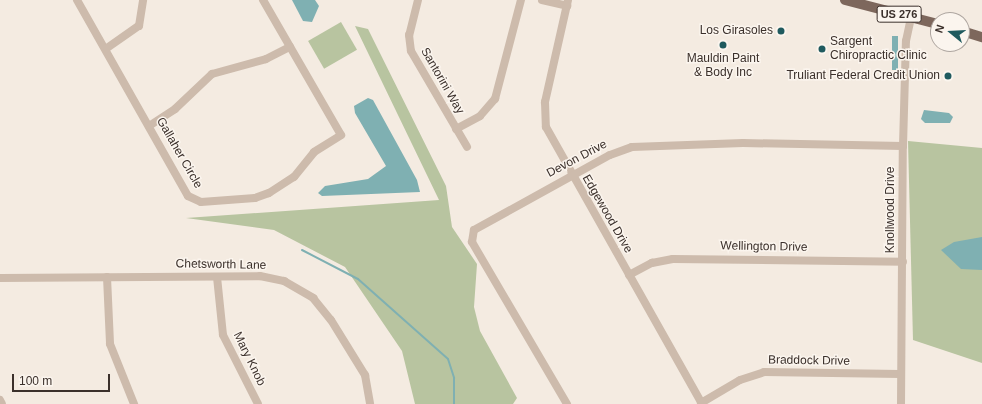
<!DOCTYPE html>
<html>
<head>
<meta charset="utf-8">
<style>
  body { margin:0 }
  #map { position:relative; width:982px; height:404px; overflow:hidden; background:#f4ebe1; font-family:Helvetica,sans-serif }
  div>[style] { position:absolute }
  .green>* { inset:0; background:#b8c4a0; transform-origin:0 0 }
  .water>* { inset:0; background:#7fb0b2; transform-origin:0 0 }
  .stream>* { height:2px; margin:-1px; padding:0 1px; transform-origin:1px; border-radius:1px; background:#7fb0b2 }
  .minor>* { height:8px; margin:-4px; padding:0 4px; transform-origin:4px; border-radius:4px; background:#cdbbac }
  .major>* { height:10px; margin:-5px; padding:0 5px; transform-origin:5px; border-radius:5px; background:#7d675c }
  .dots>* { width:11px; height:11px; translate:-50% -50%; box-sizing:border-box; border:2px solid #fbf5ee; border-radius:50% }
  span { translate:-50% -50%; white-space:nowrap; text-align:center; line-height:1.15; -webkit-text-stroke:3px #fbf5ee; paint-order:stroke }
  .shield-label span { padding:1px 3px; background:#fbf5ee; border:1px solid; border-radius:3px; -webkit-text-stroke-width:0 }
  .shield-label { font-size:11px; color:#3b302b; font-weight:700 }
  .poi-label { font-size:12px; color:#3b302b }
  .right { translate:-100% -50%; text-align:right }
  .left { translate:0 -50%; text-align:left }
  .street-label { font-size:12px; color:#3b302b }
  .north { position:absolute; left:930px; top:12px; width:40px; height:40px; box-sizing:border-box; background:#fbf5ee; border:1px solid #aea6a0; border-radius:50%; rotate:288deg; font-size:11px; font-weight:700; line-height:16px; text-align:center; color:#3b302b }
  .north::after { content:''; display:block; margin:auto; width:14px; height:18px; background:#1f5a5e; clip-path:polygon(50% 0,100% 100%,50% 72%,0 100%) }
  .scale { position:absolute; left:12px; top:374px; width:98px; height:18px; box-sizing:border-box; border:2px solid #3b302b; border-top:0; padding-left:5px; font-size:12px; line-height:14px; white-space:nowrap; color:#3b302b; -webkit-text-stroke:3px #fbf5ee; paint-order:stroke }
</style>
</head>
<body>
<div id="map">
  <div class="green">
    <i style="left:341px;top:22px;width:32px;height:38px;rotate:60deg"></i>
    <i style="clip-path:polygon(355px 26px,368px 29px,446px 186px,452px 227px,477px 264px,474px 307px,480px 331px,517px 398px,513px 404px,415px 404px,402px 351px,345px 267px,274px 230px,186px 218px,439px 200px)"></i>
    <i style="clip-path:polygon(908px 141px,982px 148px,982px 363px,913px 340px)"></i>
  </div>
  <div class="water">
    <i style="clip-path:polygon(292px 0,315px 0,319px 6px,312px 22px,303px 21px)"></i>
    <i style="left:892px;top:36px;width:6px;height:34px"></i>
    <i style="clip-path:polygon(368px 98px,373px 100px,417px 180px,420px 192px,322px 196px,318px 193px,325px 186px,368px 179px,386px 166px,355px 113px,354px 106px)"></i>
    <i style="clip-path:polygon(924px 110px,949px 113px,953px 117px,950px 123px,925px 123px,921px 119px)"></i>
    <i style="clip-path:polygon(982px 237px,982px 270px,961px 269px,941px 250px,954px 242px)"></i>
  </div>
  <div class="stream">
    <i style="left:302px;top:250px;width:63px;rotate:27.4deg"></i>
    <i style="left:358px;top:279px;width:120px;rotate:41.6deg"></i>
    <i style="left:448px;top:359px;width:20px;rotate:72deg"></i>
    <i style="left:454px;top:378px;width:26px;rotate:90deg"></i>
  </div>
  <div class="minor">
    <i style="left:77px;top:0;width:225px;rotate:60.5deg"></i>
    <i style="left:188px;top:196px;width:14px;rotate:25deg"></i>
    <i style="left:201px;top:202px;width:54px;rotate:-4.2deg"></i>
    <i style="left:255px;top:198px;width:15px;rotate:-20deg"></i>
    <i style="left:269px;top:193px;width:30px;rotate:-33deg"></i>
    <i style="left:294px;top:177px;width:32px;rotate:-51deg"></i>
    <i style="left:314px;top:152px;width:32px;rotate:-32deg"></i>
    <i style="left:341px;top:135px;width:156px;rotate:-120deg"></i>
    <i style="left:418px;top:0;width:36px;rotate:104deg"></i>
    <i style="left:409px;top:35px;width:16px;rotate:83deg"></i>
    <i style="left:411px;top:51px;width:111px;rotate:59.7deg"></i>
    <i style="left:542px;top:0;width:26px;rotate:13deg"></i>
    <i style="left:568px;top:0;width:105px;rotate:102.7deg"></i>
    <i style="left:545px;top:102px;width:25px;rotate:88deg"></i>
    <i style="left:546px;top:127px;width:318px;rotate:60.6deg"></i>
    <i style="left:107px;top:48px;width:39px;rotate:-35deg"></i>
    <i style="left:139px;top:26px;width:26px;rotate:-81deg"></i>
    <i style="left:149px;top:126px;width:31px;rotate:-33deg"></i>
    <i style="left:175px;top:109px;width:51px;rotate:-43.4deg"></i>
    <i style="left:212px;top:74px;width:56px;rotate:-15.5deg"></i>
    <i style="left:266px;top:59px;width:27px;rotate:-27deg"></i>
    <i style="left:456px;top:129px;width:27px;rotate:-28deg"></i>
    <i style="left:480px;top:116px;width:23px;rotate:-49deg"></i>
    <i style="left:495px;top:99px;width:102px;rotate:-75.3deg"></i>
    <i style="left:629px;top:275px;width:26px;rotate:-28deg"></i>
    <i style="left:652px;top:263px;width:21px;rotate:-11deg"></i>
    <i style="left:673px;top:259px;width:230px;rotate:0.7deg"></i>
    <i style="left:107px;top:277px;width:67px;rotate:87.4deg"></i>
    <i style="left:110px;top:344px;width:65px;rotate:68.2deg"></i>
    <i style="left:217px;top:277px;width:58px;rotate:84.1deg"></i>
    <i style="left:223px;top:335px;width:77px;rotate:63.1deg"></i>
    <i style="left:0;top:278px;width:260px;rotate:-0.4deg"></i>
    <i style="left:260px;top:276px;width:25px;rotate:12deg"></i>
    <i style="left:284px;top:281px;width:34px;rotate:30deg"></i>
    <i style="left:313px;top:298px;width:28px;rotate:51deg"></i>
    <i style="left:331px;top:320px;width:65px;rotate:58.3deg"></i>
    <i style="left:365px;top:375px;width:29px;rotate:80deg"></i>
    <i style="left:0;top:400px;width:4px;rotate:63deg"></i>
    <i style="left:701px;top:403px;width:45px;rotate:-30.5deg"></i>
    <i style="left:740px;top:380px;width:25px;rotate:-18deg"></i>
    <i style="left:764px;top:372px;width:136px;rotate:0.8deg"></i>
    <i style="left:567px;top:404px;width:188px;rotate:-120.4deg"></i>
    <i style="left:472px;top:242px;width:12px;rotate:-81deg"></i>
    <i style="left:474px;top:230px;width:155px;rotate:-28.9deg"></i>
    <i style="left:610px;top:155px;width:23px;rotate:-20deg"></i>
    <i style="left:632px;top:147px;width:111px;rotate:-2.1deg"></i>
    <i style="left:743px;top:143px;width:160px;rotate:1.1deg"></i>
    <i style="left:901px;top:404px;width:258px;rotate:-89.6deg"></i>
    <i style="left:903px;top:146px;width:105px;rotate:-88.4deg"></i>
    <i style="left:906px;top:41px;width:25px;rotate:-78deg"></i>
  </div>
  <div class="major">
    <i style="left:845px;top:0;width:96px;rotate:14.5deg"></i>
    <i style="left:962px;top:31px;width:21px;rotate:17deg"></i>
  </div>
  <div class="dots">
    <i style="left:781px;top:31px;background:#1f5a5e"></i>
    <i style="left:723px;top:45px;background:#1f5a5e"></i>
    <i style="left:822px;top:49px;background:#1f5a5e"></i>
    <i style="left:948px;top:76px;background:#1f5a5e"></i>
  </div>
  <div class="shield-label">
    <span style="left:899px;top:14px">US 276</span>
  </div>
  <div class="poi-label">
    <span class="right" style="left:773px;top:31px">Los Girasoles</span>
    <span class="left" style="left:830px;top:49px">Sargent<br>Chiropractic Clinic</span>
    <span style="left:723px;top:66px">Mauldin Paint<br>&amp; Body Inc</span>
    <span class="right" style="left:940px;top:76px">Truliant Federal Credit Union</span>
  </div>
  <div class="street-label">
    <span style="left:442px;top:81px;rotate:60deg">Santorini Way</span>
    <span style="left:179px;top:153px;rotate:60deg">Gallaher Circle</span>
    <span style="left:577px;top:159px;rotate:-28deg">Devon Drive</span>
    <span style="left:891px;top:210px;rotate:-90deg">Knollwood Drive</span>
    <span style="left:607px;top:214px;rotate:60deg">Edgewood Drive</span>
    <span style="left:764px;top:247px;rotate:1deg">Wellington Drive</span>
    <span style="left:221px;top:265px;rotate:1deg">Chetsworth Lane</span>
    <span style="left:249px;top:359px;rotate:64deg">Mary Knob</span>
    <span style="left:809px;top:361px;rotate:1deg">Braddock Drive</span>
  </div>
  <div class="north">N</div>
  <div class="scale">100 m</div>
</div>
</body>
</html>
